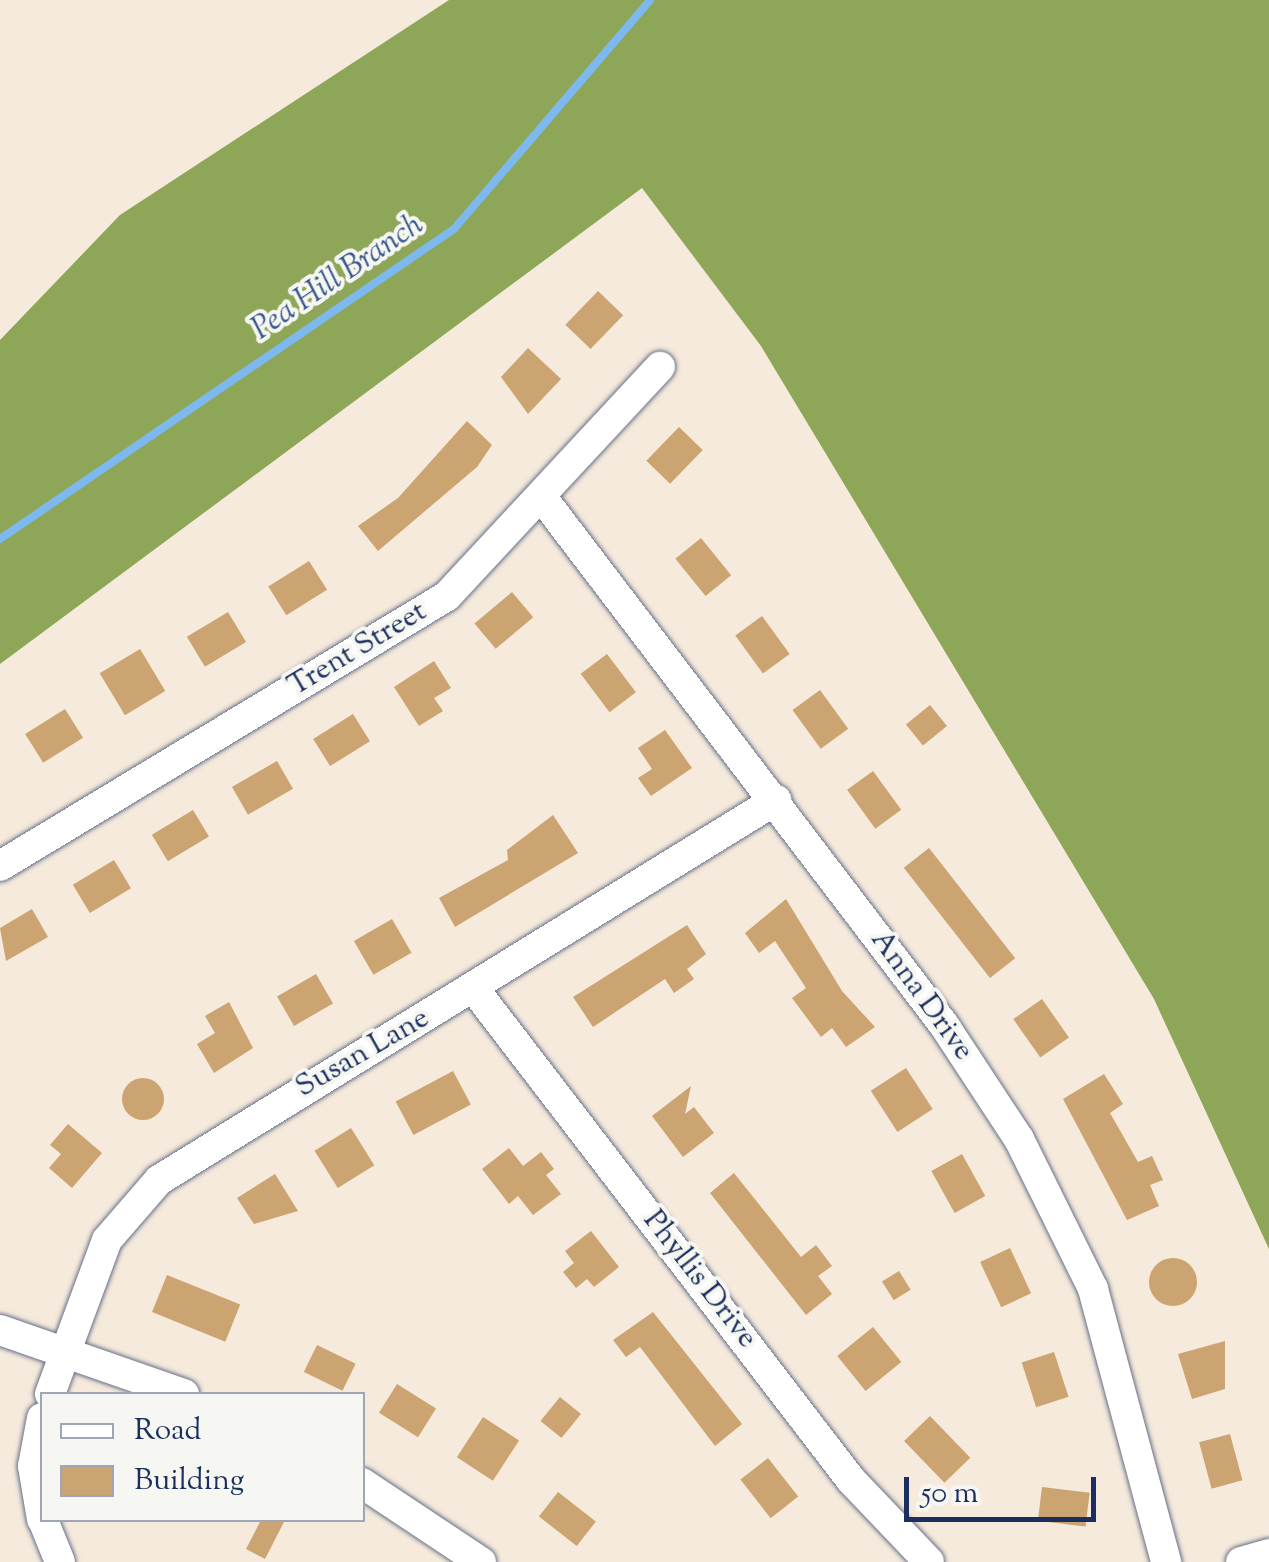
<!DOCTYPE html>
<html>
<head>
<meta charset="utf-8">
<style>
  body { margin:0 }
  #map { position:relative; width:1269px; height:1562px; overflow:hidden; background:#f5eadb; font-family:"Sorts Mill Goudy",serif }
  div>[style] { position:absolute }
  .forest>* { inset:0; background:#8ea657 }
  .stream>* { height:8px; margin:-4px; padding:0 4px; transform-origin:4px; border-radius:4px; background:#7db8ef }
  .building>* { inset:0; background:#cca471; transform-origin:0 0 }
  .round { border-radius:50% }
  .roads { filter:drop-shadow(0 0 2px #67708a) drop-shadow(0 0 2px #67708a) }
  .street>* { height:30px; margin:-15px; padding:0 15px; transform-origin:15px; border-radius:15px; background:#fff }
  span { translate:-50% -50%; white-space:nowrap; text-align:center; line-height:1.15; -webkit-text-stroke:8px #f6f6f2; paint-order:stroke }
  .street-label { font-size:30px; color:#1b2f5e }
  .water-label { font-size:32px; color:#38588a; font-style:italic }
  .legend { position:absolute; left:40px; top:1392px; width:325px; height:130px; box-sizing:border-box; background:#f6f6f2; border:2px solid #9ea6b7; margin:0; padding:12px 18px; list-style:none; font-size:30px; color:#1b2f5e }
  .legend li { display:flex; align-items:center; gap:20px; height:50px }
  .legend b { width:50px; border:2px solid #9ea6b7 }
  .scale { position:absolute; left:904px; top:1477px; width:192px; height:45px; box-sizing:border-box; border:5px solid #1b2f5e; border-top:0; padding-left:12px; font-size:30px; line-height:35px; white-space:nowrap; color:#1b2f5e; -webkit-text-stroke:8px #f6f6f2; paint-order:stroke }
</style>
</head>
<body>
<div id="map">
  <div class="forest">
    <i style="clip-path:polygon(449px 0,1269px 0,1269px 1249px,1154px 999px,761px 346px,642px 188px,0 664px,0 340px,120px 215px)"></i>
  </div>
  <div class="stream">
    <i style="left:0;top:539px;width:550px;rotate:-34.33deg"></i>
    <i style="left:454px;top:229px;width:301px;rotate:-49.4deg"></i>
  </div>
  <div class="building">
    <i style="left:598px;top:291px;width:35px;height:47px;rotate:44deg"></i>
    <i style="clip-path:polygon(528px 348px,561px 379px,528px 414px,501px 377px)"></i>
    <i style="clip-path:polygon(467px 421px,492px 445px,477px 467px,378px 551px,358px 526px,398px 498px)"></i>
    <i style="left:679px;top:427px;width:33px;height:47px;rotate:44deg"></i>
    <i style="left:701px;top:538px;width:48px;height:33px;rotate:51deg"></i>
    <i style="left:309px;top:561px;width:34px;height:48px;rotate:58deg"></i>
    <i style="left:512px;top:592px;width:33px;height:49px;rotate:50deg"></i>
    <i style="left:228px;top:612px;width:35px;height:48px;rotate:59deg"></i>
    <i style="left:762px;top:616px;width:47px;height:33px;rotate:54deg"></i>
    <i style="left:140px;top:649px;width:49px;height:47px;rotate:59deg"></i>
    <i style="left:607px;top:654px;width:48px;height:33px;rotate:53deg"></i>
    <i style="clip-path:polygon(434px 661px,451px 688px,434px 698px,443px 711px,419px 726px,394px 687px)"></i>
    <i style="left:820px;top:690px;width:48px;height:34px;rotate:54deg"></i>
    <i style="left:930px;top:705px;width:27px;height:31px;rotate:51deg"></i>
    <i style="left:65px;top:709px;width:34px;height:47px;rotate:58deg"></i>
    <i style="left:353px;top:714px;width:32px;height:47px;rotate:58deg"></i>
    <i style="clip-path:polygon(665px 730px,692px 768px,651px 796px,638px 778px,652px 769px,638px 748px)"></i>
    <i style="left:277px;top:761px;width:32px;height:52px;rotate:60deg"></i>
    <i style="left:873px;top:771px;width:48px;height:32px;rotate:54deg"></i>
    <i style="left:193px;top:810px;width:31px;height:48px;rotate:59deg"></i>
    <i style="clip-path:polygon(553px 815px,578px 853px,455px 927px,439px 898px,508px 860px,507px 850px)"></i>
    <i style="left:929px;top:848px;width:140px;height:32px;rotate:52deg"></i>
    <i style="left:114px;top:860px;width:33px;height:48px;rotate:59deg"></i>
    <i style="clip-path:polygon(786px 899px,842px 991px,875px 1027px,846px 1047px,832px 1028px,821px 1037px,792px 998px,806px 988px,775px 941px,759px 953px,745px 933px)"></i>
    <i style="clip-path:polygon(32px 909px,48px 937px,6px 961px,0 928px)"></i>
    <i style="left:392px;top:919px;width:39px;height:44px;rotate:60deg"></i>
    <i style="clip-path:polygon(687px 925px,706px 954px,687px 969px,694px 979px,674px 993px,665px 979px,593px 1027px,573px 997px)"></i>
    <i style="left:316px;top:974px;width:34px;height:45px;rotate:60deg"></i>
    <i style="left:1042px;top:999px;width:47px;height:35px;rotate:55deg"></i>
    <i style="clip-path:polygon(229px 1002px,253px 1048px,214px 1073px,197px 1044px,215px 1033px,205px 1016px)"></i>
    <i style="left:906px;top:1068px;width:49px;height:42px;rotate:57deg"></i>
    <i style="left:453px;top:1071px;width:38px;height:65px;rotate:62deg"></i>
    <i style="clip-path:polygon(1104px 1074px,1123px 1104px,1110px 1113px,1138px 1162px,1152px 1156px,1163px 1180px,1150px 1185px,1159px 1206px,1127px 1220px,1063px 1099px)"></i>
    <i class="round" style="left:122px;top:1078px;width:42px;height:42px"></i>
    <i style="clip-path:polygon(691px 1086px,685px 1114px,694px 1107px,714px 1133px,683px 1157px,652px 1116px)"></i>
    <i style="clip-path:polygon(68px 1124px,102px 1153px,72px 1188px,49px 1168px,61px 1154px,50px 1145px)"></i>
    <i style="left:351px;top:1128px;width:44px;height:43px;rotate:58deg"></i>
    <i style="clip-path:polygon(509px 1148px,523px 1166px,541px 1152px,554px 1169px,546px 1175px,561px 1194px,533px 1215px,518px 1196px,509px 1204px,482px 1169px)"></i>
    <i style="left:962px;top:1154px;width:48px;height:35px;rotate:61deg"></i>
    <i style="clip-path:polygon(734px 1173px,801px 1257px,816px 1245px,832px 1266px,818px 1276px,832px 1294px,806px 1315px,710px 1193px)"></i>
    <i style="clip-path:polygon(275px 1174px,298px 1211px,254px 1224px,237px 1198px)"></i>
    <i style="clip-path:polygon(591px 1231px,619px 1267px,594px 1287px,587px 1279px,576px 1288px,563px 1272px,574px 1263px,565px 1251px)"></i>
    <i style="left:1010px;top:1248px;width:50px;height:33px;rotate:65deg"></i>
    <i class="round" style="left:1149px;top:1258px;width:48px;height:48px"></i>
    <i style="left:899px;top:1271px;width:22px;height:20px;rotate:58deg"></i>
    <i style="left:167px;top:1275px;width:79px;height:40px;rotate:22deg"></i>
    <i style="clip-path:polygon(653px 1312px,742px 1424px,715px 1446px,640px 1347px,626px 1357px,613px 1340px)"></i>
    <i style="left:873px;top:1327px;width:45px;height:46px;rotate:51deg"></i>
    <i style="clip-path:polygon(1225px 1341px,1225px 1389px,1192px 1399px,1178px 1354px)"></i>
    <i style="left:317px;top:1345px;width:43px;height:30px;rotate:26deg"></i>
    <i style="left:1054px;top:1352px;width:47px;height:34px;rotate:72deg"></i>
    <i style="left:397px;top:1384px;width:46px;height:34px;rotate:32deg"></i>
    <i style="left:560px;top:1397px;width:27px;height:31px;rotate:39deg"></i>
    <i style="left:930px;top:1416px;width:58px;height:36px;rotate:46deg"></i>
    <i style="left:483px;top:1417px;width:43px;height:48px;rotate:33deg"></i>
    <i style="left:1230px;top:1434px;width:48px;height:32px;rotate:75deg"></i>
    <i style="left:768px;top:1458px;width:49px;height:35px;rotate:52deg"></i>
    <i style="left:1042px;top:1487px;width:48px;height:34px;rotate:7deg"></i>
    <i style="left:558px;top:1492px;width:48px;height:31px;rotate:38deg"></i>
    <i style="clip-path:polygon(261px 1520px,285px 1520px,265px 1559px,246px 1549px)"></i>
  </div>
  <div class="roads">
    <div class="street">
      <i style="left:544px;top:500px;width:660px;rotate:52.7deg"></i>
      <i style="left:944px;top:1025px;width:136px;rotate:56.7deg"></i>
      <i style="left:1019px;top:1139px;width:167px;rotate:63.7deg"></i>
      <i style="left:1093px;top:1289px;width:283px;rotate:75deg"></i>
      <i style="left:0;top:866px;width:522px;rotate:-31.13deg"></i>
      <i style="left:447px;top:596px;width:313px;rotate:-47.1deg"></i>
      <i style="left:475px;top:990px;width:618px;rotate:52.5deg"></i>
      <i style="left:851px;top:1480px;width:113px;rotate:46.4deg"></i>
      <i style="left:0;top:1330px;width:195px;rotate:19.2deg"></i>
      <i style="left:50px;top:1394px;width:164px;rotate:-69.7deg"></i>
      <i style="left:107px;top:1240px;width:79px;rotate:-49.1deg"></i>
      <i style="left:159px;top:1180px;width:725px;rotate:-31.63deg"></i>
      <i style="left:42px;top:1418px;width:49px;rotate:100.6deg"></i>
      <i style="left:33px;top:1466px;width:54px;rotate:80.4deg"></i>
      <i style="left:362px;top:1483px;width:143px;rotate:33.6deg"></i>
      <i style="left:43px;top:1520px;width:45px;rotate:68deg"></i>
      <i style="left:1241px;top:1562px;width:29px;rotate:-16deg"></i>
    </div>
  </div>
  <div class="street-label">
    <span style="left:358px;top:650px;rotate:-31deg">Trent Street</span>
    <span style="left:921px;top:996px;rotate:54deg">Anna Drive</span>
    <span style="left:363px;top:1054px;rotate:-30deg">Susan Lane</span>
    <span style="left:699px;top:1280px;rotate:52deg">Phyllis Drive</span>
  </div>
  <div class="water-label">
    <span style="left:338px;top:278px;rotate:-34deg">Pea Hill Branch</span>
  </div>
  <ul class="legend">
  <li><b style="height:12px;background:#fff"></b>Road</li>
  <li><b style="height:28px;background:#cca471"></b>Building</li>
  </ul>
  <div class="scale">50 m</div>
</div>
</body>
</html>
